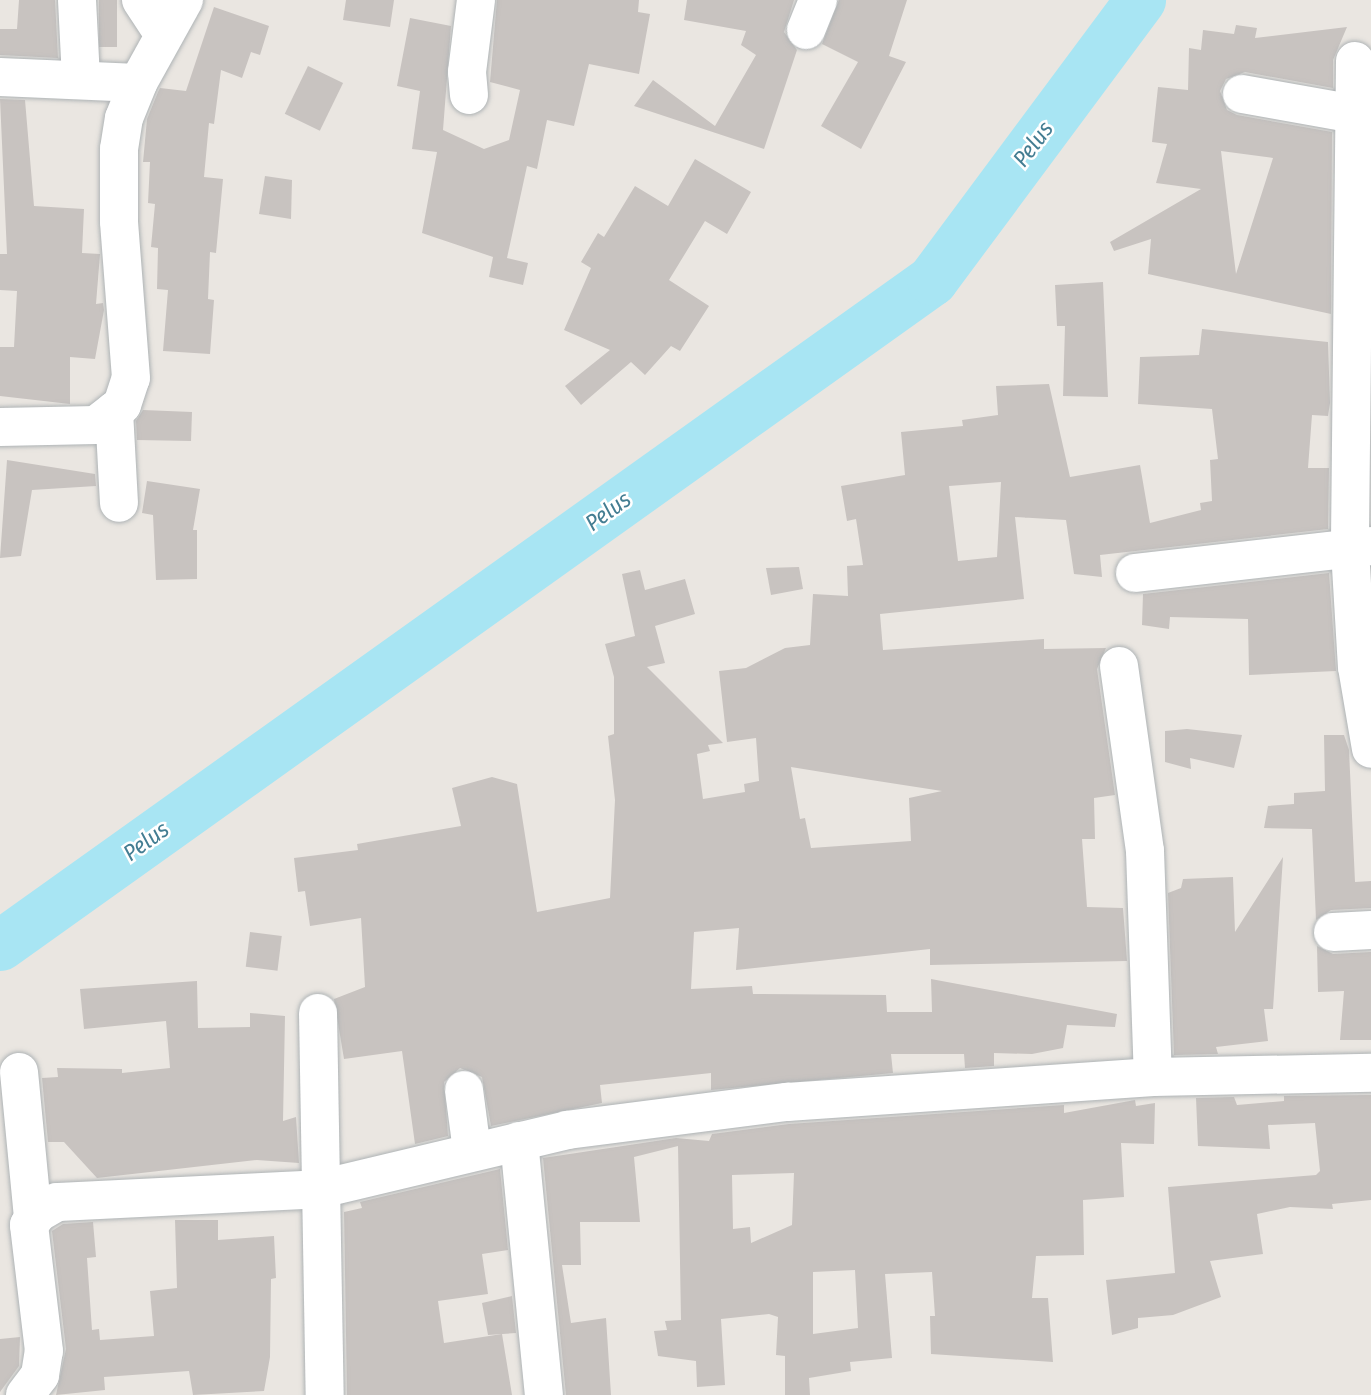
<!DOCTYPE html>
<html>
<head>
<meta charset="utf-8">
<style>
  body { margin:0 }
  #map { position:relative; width:1371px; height:1395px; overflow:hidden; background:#eae6e1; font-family:"Fira Sans Condensed",sans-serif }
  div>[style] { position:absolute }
  .river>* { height:51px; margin:-25.5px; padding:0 25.5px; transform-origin:25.5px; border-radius:25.5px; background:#a8e5f3 }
  .building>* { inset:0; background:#c8c3c0; transform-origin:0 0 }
  .roads { filter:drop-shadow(0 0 2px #aeb3b5) drop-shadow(0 0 2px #aeb3b5) }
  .minor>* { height:38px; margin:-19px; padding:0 19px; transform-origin:19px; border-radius:19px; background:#fff }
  span { translate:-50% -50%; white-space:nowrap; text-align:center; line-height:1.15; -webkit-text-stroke:5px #fff; paint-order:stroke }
  .water-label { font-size:23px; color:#437d92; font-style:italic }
</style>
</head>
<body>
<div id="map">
  <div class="river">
    <i style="left:0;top:945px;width:1145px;rotate:-35.51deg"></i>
    <i style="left:932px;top:280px;width:349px;rotate:-53.4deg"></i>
  </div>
  <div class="building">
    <i style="clip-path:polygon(19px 0,55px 0,58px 58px,0 55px,0 29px,17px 29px)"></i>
    <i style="left:99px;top:0;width:18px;height:47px"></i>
    <i style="clip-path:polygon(346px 0,394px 0,390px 27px,343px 20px)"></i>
    <i style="clip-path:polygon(497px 0,639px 0,638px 12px,650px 14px,639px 74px,589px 64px,574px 126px,547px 120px,537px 169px,527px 166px,507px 258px,528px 263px,523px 285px,489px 277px,493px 257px,422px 233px,437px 152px,412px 149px,420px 91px,397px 86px,410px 18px,451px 26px,443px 130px,484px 149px,509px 140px,520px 90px,490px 82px)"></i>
    <i style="clip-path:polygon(687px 0,794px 0,784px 32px,797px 50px,764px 149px,634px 106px,653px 80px,715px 126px,756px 55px,741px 45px,746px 31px,684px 20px)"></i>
    <i style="clip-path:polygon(839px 0,907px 0,889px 56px,906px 62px,861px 149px,821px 126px,858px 62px,822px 44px)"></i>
    <i style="clip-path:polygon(214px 7px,269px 26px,260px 55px,251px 52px,242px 78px,221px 70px,214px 124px,209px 123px,204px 177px,223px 179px,216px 253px,210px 252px,208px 299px,214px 300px,210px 354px,163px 351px,168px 290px,157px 289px,158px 248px,151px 247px,155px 204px,148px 203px,150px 162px,143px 162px,147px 119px,158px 92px,160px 88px,186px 91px)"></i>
    <i style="clip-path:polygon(evenodd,1236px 25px,1257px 28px,1255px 38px,1347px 27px,1333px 60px,1333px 88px,1245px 72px,1226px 79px,1220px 91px,1227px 110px,1237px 115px,1332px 132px,1331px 314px,1148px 274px,1151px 239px,1114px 251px,1110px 242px,1201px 189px,1156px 183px,1167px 144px,1152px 142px,1158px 87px,1188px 90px,1189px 48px,1201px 50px,1203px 30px,1234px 34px,1236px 25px,1221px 151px,1273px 158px,1236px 274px,1224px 176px,1221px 151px)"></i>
    <i style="left:308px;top:66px;width:39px;height:53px;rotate:26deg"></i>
    <i style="clip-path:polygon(0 99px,25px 100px,34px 206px,84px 209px,82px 253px,100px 254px,96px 304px,103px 303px,104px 310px,95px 359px,70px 357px,70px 404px,0 396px,0 347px,14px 347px,17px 291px,0 290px,0 254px,7px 254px)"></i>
    <i style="clip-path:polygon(695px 159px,751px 192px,727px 234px,705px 221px,669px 280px,709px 306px,680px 351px,671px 346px,645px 375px,631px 362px,581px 405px,565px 386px,610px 350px,564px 330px,591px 268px,581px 262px,598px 233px,604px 237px,635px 186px,668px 206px)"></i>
    <i style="clip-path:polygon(265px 176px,292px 180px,291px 219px,259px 214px)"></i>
    <i style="clip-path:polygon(1103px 282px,1108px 397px,1063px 396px,1065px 326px,1057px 326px,1055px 285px)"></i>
    <i style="clip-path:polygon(evenodd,1202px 329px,1328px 342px,1330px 403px,1328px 416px,1312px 415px,1308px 468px,1329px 468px,1328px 529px,1100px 555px,1102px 577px,1074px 574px,1066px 520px,1015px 517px,1024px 599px,880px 614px,883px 650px,1044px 639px,1044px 649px,1106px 648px,1097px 669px,1115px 795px,1094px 798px,1095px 839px,1082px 839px,1087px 907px,1123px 908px,1127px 961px,930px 965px,930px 949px,736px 970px,739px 928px,694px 932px,691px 989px,752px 986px,753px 994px,886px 995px,887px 1012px,932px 1012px,931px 979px,1117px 1014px,1115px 1027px,1067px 1025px,1063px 1048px,1032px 1054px,994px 1053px,994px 1066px,965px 1068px,964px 1054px,891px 1054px,893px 1073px,711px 1090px,711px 1073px,600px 1085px,602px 1103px,491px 1126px,482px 1077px,460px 1068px,444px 1082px,448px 1136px,415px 1144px,402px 1051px,344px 1059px,334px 999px,365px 987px,361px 918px,310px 926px,305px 891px,298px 892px,294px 858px,358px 850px,357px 844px,461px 826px,452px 788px,492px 777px,517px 784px,537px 912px,610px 898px,615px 800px,608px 736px,614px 734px,614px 677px,605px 644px,635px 636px,622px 574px,640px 570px,645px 590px,685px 579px,695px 614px,655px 626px,665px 663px,647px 667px,723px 743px,708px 745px,710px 751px,697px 754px,703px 799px,745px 792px,744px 784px,759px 781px,756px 738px,727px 742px,719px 671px,746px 668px,785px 648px,810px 645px,813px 594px,848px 596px,847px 566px,863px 565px,856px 519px,847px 521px,841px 486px,905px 475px,901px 432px,963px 426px,962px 420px,998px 415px,996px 386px,1049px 384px,1070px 477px,1140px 465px,1150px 523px,1201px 510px,1200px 503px,1212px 501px,1210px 460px,1218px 459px,1212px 409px,1138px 404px,1140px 357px,1199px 355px,1202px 329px,1001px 482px,997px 557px,958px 561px,949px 486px,1001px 482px,1202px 329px,791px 767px,871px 780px,942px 791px,909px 798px,911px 841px,811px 848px,805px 818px,800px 819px,791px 767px)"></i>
    <i style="clip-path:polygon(143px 410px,192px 412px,191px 441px,137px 440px,136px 421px)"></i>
    <i style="clip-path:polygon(7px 460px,95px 474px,96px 486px,32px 490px,21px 556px,0 558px)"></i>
    <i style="clip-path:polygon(147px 481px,200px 489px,193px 530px,197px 530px,197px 579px,156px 580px,153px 515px,142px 513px)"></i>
    <i style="clip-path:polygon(799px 567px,803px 589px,771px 595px,766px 568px)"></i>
    <i style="clip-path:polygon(1329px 573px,1336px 671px,1249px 675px,1248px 619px,1170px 617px,1169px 629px,1142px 625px,1143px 594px)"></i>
    <i style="clip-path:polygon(1187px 729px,1242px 735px,1234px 768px,1190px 758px,1191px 769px,1165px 762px,1165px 731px)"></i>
    <i style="clip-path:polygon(1324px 735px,1344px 735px,1349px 750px,1355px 882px,1371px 881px,1371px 908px,1331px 910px,1316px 920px,1312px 829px,1264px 828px,1268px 806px,1294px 804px,1294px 793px,1325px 791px)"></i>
    <i style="clip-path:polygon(1283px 857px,1273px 1009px,1264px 1009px,1268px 1041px,1216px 1047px,1218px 1054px,1174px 1055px,1168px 893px,1181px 888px,1183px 879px,1233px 877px,1235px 932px)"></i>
    <i style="left:250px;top:932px;width:32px;height:35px;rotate:7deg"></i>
    <i style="clip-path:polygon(1317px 946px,1333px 954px,1371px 952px,1371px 1040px,1340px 1040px,1344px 991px,1318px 992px)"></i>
    <i style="clip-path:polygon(197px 981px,198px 1028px,250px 1027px,250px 1013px,285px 1016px,283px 1121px,296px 1117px,299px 1163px,257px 1160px,97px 1178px,64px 1142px,48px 1142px,42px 1078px,58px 1077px,57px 1068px,122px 1069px,122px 1073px,170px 1068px,166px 1021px,84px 1029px,80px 989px)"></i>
    <i style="clip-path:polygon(1371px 1095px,1371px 1200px,1332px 1204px,1333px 1209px,1290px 1207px,1257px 1214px,1263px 1254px,1210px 1261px,1221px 1297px,1173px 1315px,1138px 1318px,1138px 1328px,1112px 1335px,1106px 1280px,1175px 1273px,1168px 1187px,1316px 1175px,1320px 1171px,1315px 1123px,1268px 1125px,1270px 1149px,1198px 1146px,1196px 1098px,1234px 1097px,1237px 1105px,1284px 1101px,1284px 1096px)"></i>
    <i style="clip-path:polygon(evenodd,1135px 1100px,1136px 1106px,1155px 1103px,1154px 1144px,1121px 1143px,1124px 1197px,1083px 1200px,1084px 1255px,1036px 1256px,1032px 1298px,1048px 1298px,1053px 1362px,931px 1354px,930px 1316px,935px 1316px,932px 1272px,885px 1274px,892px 1358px,850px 1362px,851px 1371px,809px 1378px,810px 1395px,785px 1395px,785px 1356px,776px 1355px,778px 1317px,769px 1314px,721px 1319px,725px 1385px,697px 1387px,696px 1361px,658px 1356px,654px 1331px,667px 1330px,665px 1321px,681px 1320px,678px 1146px,634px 1157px,640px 1222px,580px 1222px,581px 1265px,562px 1265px,571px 1323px,606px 1318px,611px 1395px,566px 1395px,543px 1158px,676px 1138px,709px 1141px,712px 1134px,789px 1124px,1064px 1105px,1064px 1113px,1135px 1100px,794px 1173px,792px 1225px,751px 1243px,750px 1227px,733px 1229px,732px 1175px,794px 1173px,1135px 1100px,855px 1270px,858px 1328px,813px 1334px,813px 1272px,855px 1270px)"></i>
    <i style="clip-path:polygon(500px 1169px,508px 1250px,482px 1254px,488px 1294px,438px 1301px,444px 1343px,502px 1334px,512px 1395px,347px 1395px,344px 1212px,362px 1208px,360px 1202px)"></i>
    <i style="clip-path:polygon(175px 1220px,218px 1220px,218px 1240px,274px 1236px,276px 1278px,271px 1279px,270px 1357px,264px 1391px,193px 1395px,189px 1371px,104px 1377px,105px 1390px,56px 1395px,66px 1349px,52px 1231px,63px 1224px,93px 1222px,96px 1257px,87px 1258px,92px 1330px,99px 1329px,100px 1340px,154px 1336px,150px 1291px,177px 1288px)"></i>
    <i style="clip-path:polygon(512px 1296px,516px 1333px,488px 1335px,482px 1303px)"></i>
    <i style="clip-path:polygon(20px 1337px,19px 1366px,0 1392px,0 1339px)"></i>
  </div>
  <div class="roads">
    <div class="minor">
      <i style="left:77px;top:0;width:80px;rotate:87.1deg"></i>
      <i style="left:141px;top:0;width:42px;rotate:56.7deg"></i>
      <i style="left:806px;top:30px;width:32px;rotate:-68deg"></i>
      <i style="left:1355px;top:61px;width:489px;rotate:90.6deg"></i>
      <i style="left:1350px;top:550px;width:117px;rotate:86.6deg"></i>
      <i style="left:1357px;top:667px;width:83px;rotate:80.3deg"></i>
      <i style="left:0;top:77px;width:138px;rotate:2.5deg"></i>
      <i style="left:1242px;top:94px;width:114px;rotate:10.1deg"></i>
      <i style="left:469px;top:95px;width:23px;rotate:-95deg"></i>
      <i style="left:467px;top:72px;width:73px;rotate:-82.9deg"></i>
      <i style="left:114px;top:411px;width:92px;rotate:86.9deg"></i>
      <i style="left:0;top:427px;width:96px;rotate:-1.2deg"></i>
      <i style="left:96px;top:425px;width:33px;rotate:-38deg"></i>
      <i style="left:122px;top:405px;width:28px;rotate:-72deg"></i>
      <i style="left:131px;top:378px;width:157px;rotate:-94.4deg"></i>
      <i style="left:119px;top:221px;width:72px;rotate:-90deg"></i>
      <i style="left:119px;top:149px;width:31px;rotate:-81deg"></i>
      <i style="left:124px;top:118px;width:38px;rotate:-68deg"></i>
      <i style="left:138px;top:83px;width:95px;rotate:-61deg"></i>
      <i style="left:1135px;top:573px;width:238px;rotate:-6.5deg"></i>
      <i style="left:1119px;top:666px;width:187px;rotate:82deg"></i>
      <i style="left:1145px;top:851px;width:226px;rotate:88deg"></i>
      <i style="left:1333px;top:932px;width:38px;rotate:-3deg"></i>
      <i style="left:318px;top:1013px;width:382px;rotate:89deg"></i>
      <i style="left:19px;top:1072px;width:147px;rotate:84.5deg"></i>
      <i style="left:464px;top:1090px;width:62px;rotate:82.5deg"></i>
      <i style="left:519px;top:1141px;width:255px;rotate:84.4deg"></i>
      <i style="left:25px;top:1395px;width:25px;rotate:-53deg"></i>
      <i style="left:40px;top:1375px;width:24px;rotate:-81deg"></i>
      <i style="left:44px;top:1351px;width:127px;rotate:-96.8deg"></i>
      <i style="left:29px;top:1225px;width:15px;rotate:-53deg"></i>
      <i style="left:38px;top:1213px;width:22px;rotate:-30deg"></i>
      <i style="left:57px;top:1202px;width:263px;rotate:-2.8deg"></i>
      <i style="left:320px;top:1189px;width:254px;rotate:-13.4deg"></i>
      <i style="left:567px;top:1130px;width:222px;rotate:-7.3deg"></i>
      <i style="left:787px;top:1102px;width:367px;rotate:-3.9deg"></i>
      <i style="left:1153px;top:1077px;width:218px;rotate:-1.1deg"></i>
    </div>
  </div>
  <div class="water-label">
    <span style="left:1033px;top:144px;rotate:-53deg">Pelus</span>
    <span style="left:608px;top:511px;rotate:-36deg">Pelus</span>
    <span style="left:146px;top:841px;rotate:-36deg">Pelus</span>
  </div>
</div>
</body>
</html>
